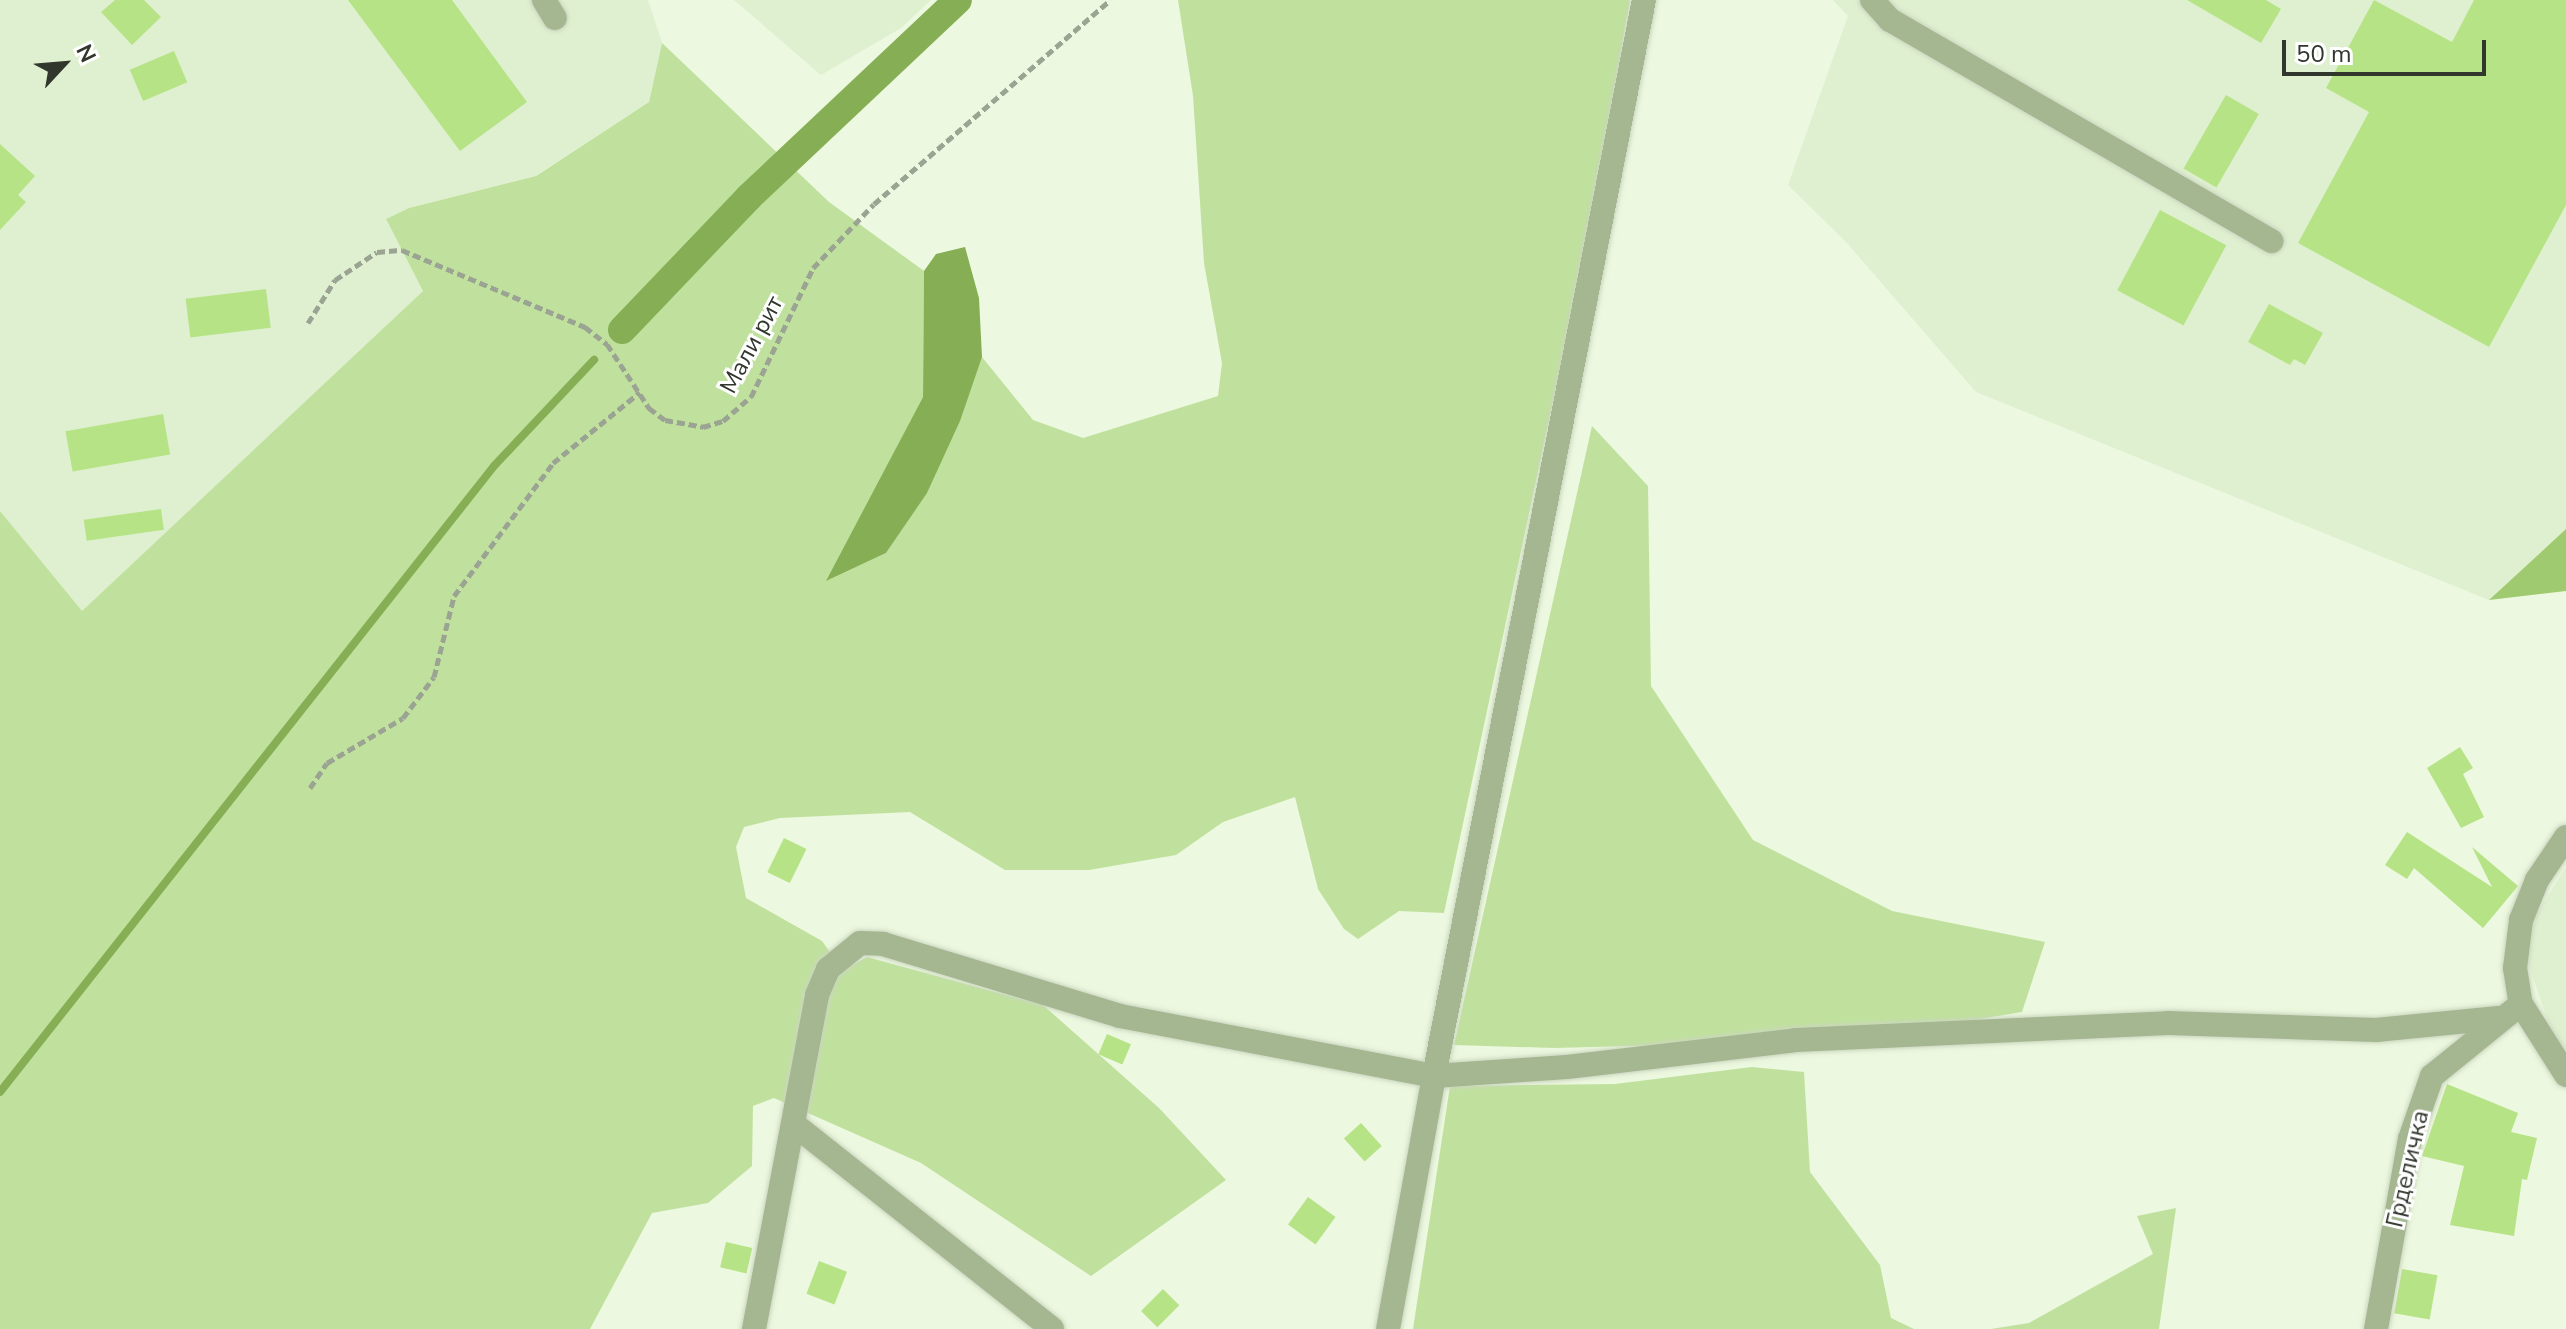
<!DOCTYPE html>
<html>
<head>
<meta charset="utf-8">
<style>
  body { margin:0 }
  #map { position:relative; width:2566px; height:1329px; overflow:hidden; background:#ecf8df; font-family:"Nunito Sans",sans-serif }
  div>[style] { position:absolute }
  .built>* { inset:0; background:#dff0d0 }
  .green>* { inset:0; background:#c0e19e }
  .forest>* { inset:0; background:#a0ca6f }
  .water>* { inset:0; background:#86af55 }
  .stream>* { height:8px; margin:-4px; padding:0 4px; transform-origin:4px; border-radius:4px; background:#86af55 }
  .canal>* { height:28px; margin:-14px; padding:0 14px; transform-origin:14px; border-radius:14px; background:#86af55 }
  .building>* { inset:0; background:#b7e387; transform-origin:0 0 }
  .path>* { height:5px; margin-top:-2.5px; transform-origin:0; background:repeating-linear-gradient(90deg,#9ba492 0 8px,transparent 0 12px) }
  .roads { filter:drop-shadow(0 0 2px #cbd5bf) drop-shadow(0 0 2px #cbd5bf) }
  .minor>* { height:24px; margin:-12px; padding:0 12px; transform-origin:12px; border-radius:12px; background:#a4b791 }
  span { translate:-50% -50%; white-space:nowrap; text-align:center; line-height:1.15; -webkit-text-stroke:6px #fff; paint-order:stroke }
  .street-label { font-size:24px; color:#32372e }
  .north { position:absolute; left:24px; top:24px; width:80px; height:80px; -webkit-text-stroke:6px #fff; paint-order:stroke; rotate:64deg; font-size:22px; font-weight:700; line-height:32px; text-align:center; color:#32372e }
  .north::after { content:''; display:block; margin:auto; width:28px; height:36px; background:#32372e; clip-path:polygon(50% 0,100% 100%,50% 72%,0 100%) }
  .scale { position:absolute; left:2282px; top:40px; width:204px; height:36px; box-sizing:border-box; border:4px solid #32372e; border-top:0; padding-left:10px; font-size:24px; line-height:28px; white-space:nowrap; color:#32372e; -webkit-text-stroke:6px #fff; paint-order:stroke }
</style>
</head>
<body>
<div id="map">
  <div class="built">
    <i style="clip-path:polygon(0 0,648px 0,662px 43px,649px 102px,535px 176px,409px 208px,386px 219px,423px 291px,81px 612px,0 511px)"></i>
    <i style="clip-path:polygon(734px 0,931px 0,901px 28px,821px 75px)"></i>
    <i style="clip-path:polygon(1833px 0,2566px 0,2566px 529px,2489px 600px,1976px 392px,1846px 242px,1788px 185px,1848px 16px)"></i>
    <i style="clip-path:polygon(2566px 867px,2566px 1052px,2551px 1030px,2528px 963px,2534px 918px)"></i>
  </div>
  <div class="green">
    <i style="clip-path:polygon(1178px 0,1630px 0,1590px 227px,1444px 913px,1399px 911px,1358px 939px,1344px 929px,1318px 889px,1295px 797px,1223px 822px,1176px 855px,1089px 870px,1005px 870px,910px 812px,780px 818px,744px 827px,736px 847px,746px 898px,822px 941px,843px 970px,867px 957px,1043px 1005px,1159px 1108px,1226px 1180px,1091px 1276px,921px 1163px,774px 1098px,753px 1106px,752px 1166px,708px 1203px,652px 1213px,590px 1329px,0 1329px,0 511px,82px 611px,423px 291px,386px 219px,409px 208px,536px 176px,649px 102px,662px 43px,829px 202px,924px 271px,923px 397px,828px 580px,886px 553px,927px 492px,982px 357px,1033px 420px,1083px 438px,1218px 396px,1222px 363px,1204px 263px,1193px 96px)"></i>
    <i style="clip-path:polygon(1592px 426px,1648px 486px,1651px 686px,1753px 840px,1892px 911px,2045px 942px,2022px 1012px,1852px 1040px,1554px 1048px,1454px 1045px)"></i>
    <i style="clip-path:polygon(1752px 1067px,1804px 1072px,1810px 1172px,1880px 1265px,1891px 1318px,1914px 1329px,1413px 1329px,1450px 1086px,1615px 1084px)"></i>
    <i style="clip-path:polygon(2176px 1208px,2159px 1329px,1991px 1329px,2029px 1323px,2153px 1254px,2137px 1216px)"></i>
  </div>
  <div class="forest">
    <i style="clip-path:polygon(2566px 529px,2566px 591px,2489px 600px)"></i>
  </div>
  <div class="water">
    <i style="clip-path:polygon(965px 247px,979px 298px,982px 357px,960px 421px,927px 493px,886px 553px,826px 581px,923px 397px,924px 271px,936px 254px)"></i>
  </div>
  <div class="stream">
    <i style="left:0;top:1092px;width:797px;rotate:-51.72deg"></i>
    <i style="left:494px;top:466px;width:146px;rotate:-46.7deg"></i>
  </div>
  <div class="canal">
    <i style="left:622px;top:330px;width:184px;rotate:-46.3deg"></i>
    <i style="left:749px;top:197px;width:287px;rotate:-43.3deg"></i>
  </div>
  <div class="building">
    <i style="clip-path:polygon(115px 0,144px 0,161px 17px,132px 45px,101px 12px)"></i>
    <i style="clip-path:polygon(348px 0,452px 0,527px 102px,460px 151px)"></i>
    <i style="clip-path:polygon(2187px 0,2266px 0,2281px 9px,2261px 43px)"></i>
    <i style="clip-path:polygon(2374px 0,2452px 42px,2474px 0,2566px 0,2566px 205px,2489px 347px,2298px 243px,2369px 112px,2326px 88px)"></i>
    <i style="left:174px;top:51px;width:34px;height:48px;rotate:67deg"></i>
    <i style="left:2226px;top:95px;width:38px;height:85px;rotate:30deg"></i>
    <i style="clip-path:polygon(0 144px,35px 176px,18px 195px,26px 202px,0 230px)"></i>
    <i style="left:2160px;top:210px;width:75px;height:91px;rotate:28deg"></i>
    <i style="left:266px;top:289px;width:39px;height:81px;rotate:83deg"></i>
    <i style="clip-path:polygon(2269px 304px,2323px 333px,2305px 365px,2294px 359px,2290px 365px,2248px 342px)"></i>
    <i style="left:163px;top:414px;width:41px;height:99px;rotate:80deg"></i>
    <i style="left:161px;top:509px;width:21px;height:78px;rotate:82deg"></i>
    <i style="clip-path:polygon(2460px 747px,2473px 768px,2463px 774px,2484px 817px,2461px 828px,2427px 768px)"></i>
    <i style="clip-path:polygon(2407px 832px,2492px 887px,2472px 847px,2518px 886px,2483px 928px,2414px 868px,2407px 879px,2385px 865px)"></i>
    <i style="left:784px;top:838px;width:25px;height:38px;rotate:26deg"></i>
    <i style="left:1107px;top:1034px;width:26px;height:22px;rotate:23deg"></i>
    <i style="clip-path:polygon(2447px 1084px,2518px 1113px,2511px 1132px,2537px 1138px,2527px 1180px,2522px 1179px,2514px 1236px,2450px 1225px,2464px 1166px,2422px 1156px)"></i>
    <i style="left:1361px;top:1123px;width:31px;height:23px;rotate:48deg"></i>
    <i style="left:1308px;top:1197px;width:34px;height:34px;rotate:36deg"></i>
    <i style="left:726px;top:1242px;width:27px;height:26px;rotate:13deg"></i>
    <i style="left:819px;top:1261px;width:30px;height:35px;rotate:21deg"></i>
    <i style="left:2402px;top:1269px;width:36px;height:45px;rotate:10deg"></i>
    <i style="left:1163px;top:1289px;width:23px;height:31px;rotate:45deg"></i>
  </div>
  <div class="path">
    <i style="left:308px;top:323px;width:51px;rotate:-57.9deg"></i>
    <i style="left:335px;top:280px;width:50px;rotate:-33.7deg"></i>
    <i style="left:377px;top:252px;width:25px;rotate:-5deg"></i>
    <i style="left:402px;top:250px;width:199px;rotate:22.8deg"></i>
    <i style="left:585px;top:327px;width:28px;rotate:38deg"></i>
    <i style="left:607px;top:344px;width:77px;rotate:56.7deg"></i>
    <i style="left:649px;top:408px;width:20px;rotate:37deg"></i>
    <i style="left:665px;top:420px;width:39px;rotate:10deg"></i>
    <i style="left:703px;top:427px;width:21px;rotate:-17deg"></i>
    <i style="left:723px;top:421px;width:37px;rotate:-41deg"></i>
    <i style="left:751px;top:397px;width:143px;rotate:-64.3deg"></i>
    <i style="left:813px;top:268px;width:88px;rotate:-46.4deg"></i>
    <i style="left:874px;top:204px;width:312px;rotate:-40.8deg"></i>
    <i style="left:310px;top:788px;width:30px;rotate:-56deg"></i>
    <i style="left:327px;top:763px;width:88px;rotate:-30.6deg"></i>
    <i style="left:403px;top:718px;width:51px;rotate:-52.9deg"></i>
    <i style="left:434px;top:677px;width:83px;rotate:-76.1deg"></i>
    <i style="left:454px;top:596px;width:166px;rotate:-53.3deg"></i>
    <i style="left:553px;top:463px;width:112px;rotate:-39.2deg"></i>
  </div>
  <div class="roads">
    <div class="minor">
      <i style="left:544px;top:0;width:21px;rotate:59deg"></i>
      <i style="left:1872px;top:0;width:27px;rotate:48deg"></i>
      <i style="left:1890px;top:20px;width:441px;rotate:30.1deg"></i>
      <i style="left:2566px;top:837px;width:52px;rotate:124deg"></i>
      <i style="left:2537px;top:880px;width:43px;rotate:111.8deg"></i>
      <i style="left:2521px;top:920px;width:48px;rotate:97.1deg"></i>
      <i style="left:2515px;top:968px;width:36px;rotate:81deg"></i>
      <i style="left:2521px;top:1004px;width:84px;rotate:57.6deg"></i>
      <i style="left:795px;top:1125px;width:328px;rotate:38.4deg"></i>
      <i style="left:754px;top:1329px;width:340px;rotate:-79.3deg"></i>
      <i style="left:817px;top:995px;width:28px;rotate:-67deg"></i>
      <i style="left:828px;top:969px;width:41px;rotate:-39.1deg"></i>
      <i style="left:860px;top:943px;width:23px;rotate:2deg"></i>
      <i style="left:883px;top:944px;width:248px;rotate:16.9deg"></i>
      <i style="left:1120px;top:1016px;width:320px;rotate:10.8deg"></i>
      <i style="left:1434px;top:1076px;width:1096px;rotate:-78.96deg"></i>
      <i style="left:1388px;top:1329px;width:257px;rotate:-79.7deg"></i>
      <i style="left:1434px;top:1076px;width:133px;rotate:-3.9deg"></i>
      <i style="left:1567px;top:1067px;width:231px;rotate:-6.7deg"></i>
      <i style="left:1796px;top:1040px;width:372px;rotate:-2.6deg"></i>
      <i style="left:2168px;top:1023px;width:208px;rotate:1.9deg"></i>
      <i style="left:2376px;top:1030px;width:123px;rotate:-5.6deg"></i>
      <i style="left:2376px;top:1329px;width:193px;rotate:-79.9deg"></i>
      <i style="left:2410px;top:1139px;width:67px;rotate:-70.8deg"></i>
      <i style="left:2432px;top:1076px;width:114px;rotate:-39deg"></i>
    </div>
  </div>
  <div class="street-label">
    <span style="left:752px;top:345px;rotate:-62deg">Мали рит</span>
    <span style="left:2408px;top:1169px;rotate:-77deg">Грделичка</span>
  </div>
  <div class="north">N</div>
  <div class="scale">50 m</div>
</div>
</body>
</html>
